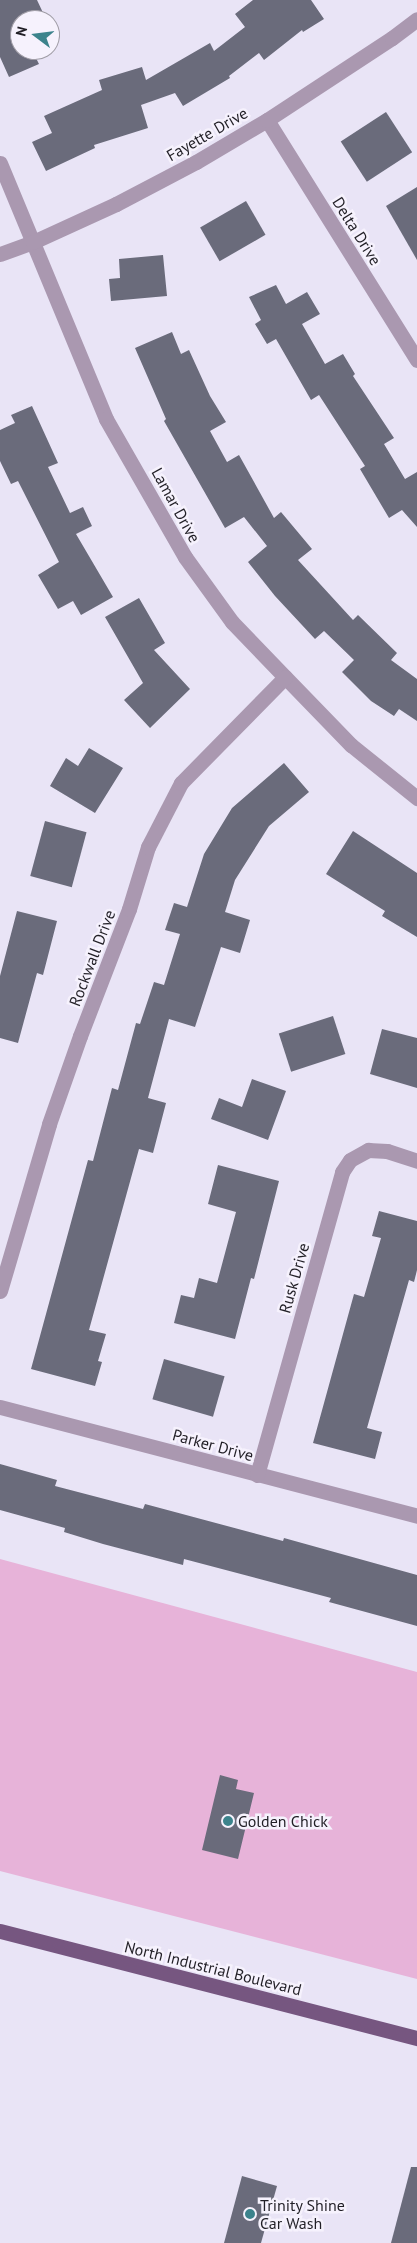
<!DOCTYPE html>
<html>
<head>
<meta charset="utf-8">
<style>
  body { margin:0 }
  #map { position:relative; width:417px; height:2243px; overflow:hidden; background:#e9e4f6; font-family:"PT Sans",sans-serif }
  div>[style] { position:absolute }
  .green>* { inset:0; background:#e7b3d9 }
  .building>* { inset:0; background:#6a6b7b; transform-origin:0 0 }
  .minor>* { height:15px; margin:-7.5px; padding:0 7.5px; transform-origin:7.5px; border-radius:7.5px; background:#aa98b0 }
  .major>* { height:15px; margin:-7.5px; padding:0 7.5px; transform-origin:7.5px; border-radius:7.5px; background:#765680 }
  .dots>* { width:14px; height:14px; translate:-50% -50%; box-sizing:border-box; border:2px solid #f6f2fd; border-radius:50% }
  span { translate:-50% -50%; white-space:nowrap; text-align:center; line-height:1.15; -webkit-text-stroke:5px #f6f2fd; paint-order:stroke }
  .street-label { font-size:16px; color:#211f26 }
  .poi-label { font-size:16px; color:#211f26 }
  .left { translate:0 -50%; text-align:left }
  .north { position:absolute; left:10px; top:10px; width:50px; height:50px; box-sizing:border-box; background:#f6f2fd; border:1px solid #a19ea7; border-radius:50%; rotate:285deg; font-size:14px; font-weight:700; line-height:20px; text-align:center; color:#211f26 }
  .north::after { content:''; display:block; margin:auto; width:18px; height:22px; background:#3c838c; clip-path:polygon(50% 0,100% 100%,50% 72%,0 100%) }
</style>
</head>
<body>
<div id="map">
  <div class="green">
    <i style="clip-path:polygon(0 1559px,417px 1672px,417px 1979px,0 1871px)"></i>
  </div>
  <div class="building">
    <i style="clip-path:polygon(0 0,37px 0,45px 17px,38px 20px,20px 20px,20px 50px,32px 50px,39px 64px,9px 77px,0 57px)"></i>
    <i style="clip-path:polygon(253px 0,311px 0,324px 19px,303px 32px,302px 30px,264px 60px,259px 53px,229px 76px,230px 78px,183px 106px,175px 93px,141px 105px,148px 128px,94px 145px,95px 148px,46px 171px,32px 142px,52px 133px,44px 116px,102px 90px,99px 80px,142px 67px,146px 80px,210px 43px,214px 51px,245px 27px,235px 14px)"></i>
    <i style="left:386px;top:112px;width:48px;height:54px;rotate:57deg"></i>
    <i style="clip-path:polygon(417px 187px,417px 260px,386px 206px)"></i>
    <i style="left:246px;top:201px;width:39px;height:53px;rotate:60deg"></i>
    <i style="clip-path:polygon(163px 255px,167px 296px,111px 301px,109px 279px,120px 278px,119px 259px)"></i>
    <i style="clip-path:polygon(276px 285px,286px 304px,307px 292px,320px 314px,302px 324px,325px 364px,343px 354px,355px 374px,353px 376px,394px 438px,384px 444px,405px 479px,417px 472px,417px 527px,402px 510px,389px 518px,360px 469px,365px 466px,319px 395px,311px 400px,276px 339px,267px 344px,255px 324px,261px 320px,249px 297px)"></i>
    <i style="clip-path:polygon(172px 332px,181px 354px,189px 350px,210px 396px,226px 422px,210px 431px,227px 462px,239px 455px,274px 518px,281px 512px,312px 549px,298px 560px,353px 620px,358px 615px,397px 653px,391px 660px,417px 679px,417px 721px,399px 709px,394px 716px,371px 701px,342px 672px,354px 660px,324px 631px,315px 639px,275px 596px,248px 562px,267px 546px,244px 517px,225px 528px,164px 421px,166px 419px,135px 348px)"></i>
    <i style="clip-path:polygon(32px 406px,58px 463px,48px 467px,70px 513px,83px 507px,92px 526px,76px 534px,113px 597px,81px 615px,73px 601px,58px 609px,38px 575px,59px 562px,18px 481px,11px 484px,0 461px,0 430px,15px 423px,11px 415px)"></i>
    <i style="clip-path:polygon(139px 598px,165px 643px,154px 650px,190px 689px,150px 728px,124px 700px,143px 683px,105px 617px)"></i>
    <i style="clip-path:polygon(89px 748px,123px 768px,95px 813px,50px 786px,66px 758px,78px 766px)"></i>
    <i style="clip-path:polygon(284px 763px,309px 792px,269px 826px,235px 880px,225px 912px,250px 920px,240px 953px,221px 947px,195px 1027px,169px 1019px,148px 1098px,166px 1103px,153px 1153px,139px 1149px,89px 1330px,106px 1334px,98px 1361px,102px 1362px,95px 1386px,31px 1369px,88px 1160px,93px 1161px,112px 1088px,118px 1090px,136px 1023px,140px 1024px,154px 982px,164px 985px,180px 934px,165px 930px,174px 903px,187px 907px,204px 854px,232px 808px)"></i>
    <i style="left:45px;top:821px;width:43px;height:57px;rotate:15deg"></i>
    <i style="clip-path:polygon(353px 831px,417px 873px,417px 937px,382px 916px,385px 911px,326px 874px)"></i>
    <i style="clip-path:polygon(17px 911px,57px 921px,43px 975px,37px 973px,18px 1043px,0 1038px,0 976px)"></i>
    <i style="left:333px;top:1016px;width:40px;height:57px;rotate:72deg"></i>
    <i style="clip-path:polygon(382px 1029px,417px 1038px,417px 1088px,370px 1074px)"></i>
    <i style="clip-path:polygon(252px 1079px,286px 1091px,268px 1140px,211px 1119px,219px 1098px,242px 1107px)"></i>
    <i style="clip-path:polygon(218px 1165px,279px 1181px,254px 1279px,251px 1278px,235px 1339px,174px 1323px,181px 1295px,194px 1298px,199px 1278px,217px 1283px,236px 1212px,208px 1204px)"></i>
    <i style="clip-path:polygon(379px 1211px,417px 1221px,417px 1270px,414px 1282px,409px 1280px,367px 1428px,382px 1432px,375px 1459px,313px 1443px,354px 1294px,364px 1297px,381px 1238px,372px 1236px)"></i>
    <i style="left:164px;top:1359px;width:63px;height:42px;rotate:16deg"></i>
    <i style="clip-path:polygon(0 1464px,57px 1480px,55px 1486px,143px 1509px,145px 1504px,283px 1541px,284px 1538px,417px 1575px,417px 1626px,329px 1602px,331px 1598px,184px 1559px,183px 1565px,103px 1544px,64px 1532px,65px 1528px,0 1510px)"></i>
    <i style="clip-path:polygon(220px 1775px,238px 1780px,236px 1789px,254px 1793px,238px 1859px,202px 1850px)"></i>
    <i style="clip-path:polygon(411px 2167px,417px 2167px,417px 2243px,391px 2243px)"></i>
    <i style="clip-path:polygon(242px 2176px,277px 2186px,261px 2243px,224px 2243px)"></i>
  </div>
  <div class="minor">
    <i style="left:267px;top:120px;width:283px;rotate:58deg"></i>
    <i style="left:0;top:163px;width:277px;rotate:67.5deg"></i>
    <i style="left:106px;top:419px;width:159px;rotate:60.2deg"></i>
    <i style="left:185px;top:557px;width:80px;rotate:54.1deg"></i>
    <i style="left:232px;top:622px;width:76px;rotate:46.1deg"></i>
    <i style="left:285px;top:677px;width:95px;rotate:45.9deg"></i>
    <i style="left:351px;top:745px;width:85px;rotate:38.8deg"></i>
    <i style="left:0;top:254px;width:35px;rotate:-20deg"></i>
    <i style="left:33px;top:242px;width:91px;rotate:-24.6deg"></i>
    <i style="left:116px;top:204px;width:90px;rotate:-27.7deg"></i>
    <i style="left:196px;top:162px;width:82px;rotate:-30.6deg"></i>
    <i style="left:267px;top:120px;width:149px;rotate:-33.3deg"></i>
    <i style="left:392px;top:38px;width:31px;rotate:-37deg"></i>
    <i style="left:0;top:1291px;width:174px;rotate:-73.6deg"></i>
    <i style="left:49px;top:1124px;width:93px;rotate:-70.6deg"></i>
    <i style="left:80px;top:1036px;width:136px;rotate:-68.9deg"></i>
    <i style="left:129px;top:909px;width:65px;rotate:-73deg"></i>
    <i style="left:148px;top:847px;width:72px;rotate:-62.7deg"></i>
    <i style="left:181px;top:783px;width:148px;rotate:-45.5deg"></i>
    <i style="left:0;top:1407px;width:431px;rotate:14.6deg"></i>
    <i style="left:257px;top:1475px;width:315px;rotate:-74.3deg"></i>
    <i style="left:342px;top:1172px;width:14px;rotate:-56deg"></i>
    <i style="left:350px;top:1160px;width:21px;rotate:-29deg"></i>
    <i style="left:368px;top:1150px;width:19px;rotate:3deg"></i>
    <i style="left:387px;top:1151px;width:32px;rotate:18deg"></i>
  </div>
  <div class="major">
    <i style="left:0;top:1931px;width:431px;rotate:14.4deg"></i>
  </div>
  <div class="dots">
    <i style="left:228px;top:1821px;background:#3c838c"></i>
    <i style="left:250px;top:2214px;background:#3c838c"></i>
  </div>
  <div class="street-label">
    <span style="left:207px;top:134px;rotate:-30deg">Fayette Drive</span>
    <span style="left:357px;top:231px;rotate:58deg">Delta Drive</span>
    <span style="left:176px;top:505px;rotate:61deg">Lamar Drive</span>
    <span style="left:92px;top:958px;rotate:-69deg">Rockwall Drive</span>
    <span style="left:294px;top:1278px;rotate:-74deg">Rusk Drive</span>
    <span style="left:213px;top:1445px;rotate:15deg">Parker Drive</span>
    <span style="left:213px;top:1968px;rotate:14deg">North Industrial Boulevard</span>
  </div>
  <div class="poi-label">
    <span class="left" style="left:238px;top:1821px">Golden Chick</span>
    <span class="left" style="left:260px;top:2214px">Trinity Shine<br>Car Wash</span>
  </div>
  <div class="north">N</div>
</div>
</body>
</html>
